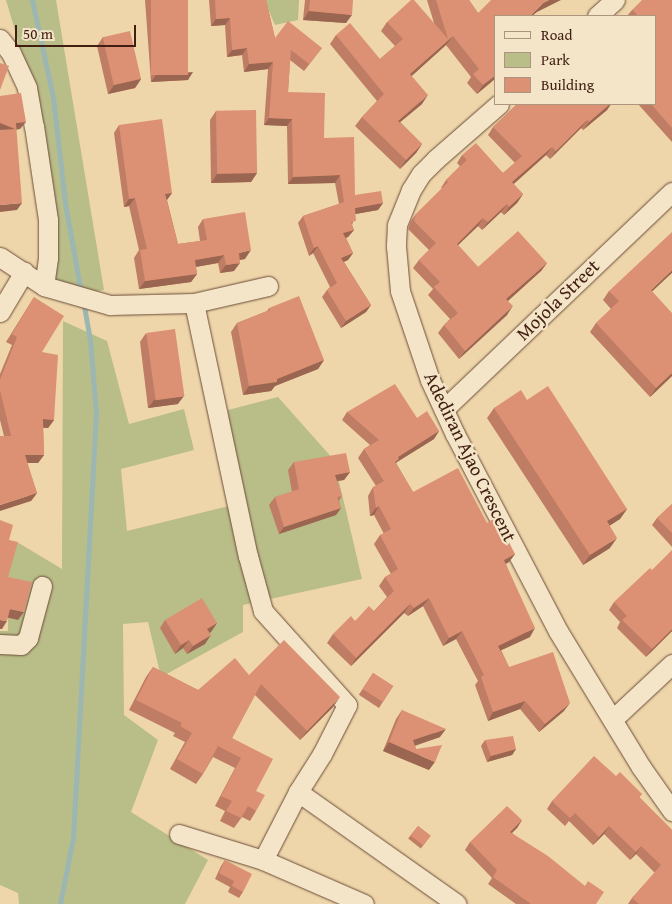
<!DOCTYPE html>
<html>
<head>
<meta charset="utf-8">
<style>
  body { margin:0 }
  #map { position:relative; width:672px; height:904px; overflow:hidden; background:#eed6aa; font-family:"Gentium Book Plus",serif }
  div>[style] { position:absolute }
  .green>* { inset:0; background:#b9bd88 }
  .stream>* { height:5px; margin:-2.5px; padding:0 2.5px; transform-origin:2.5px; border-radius:2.5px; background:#9cb7b2 }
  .roads { filter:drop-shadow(0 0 1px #6c4c38) drop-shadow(0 0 1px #6c4c38) }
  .minor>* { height:19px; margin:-9.5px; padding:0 9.5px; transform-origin:9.5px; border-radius:9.5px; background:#f4e4c8 }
  .wall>* { inset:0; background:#be7d64; transform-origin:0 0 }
  .shaded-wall>* { inset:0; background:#9b6651 }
  .building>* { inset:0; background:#dd9174; transform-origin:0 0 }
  span { translate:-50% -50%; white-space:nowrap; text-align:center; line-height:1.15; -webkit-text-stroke:4.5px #f4e4c8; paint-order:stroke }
  .street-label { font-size:19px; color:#401e12 }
  .legend { position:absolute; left:494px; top:15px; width:162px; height:90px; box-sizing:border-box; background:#f4e4c8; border:1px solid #ac957f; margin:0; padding:6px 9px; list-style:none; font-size:15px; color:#401e12 }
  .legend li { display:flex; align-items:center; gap:10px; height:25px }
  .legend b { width:25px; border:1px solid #ac957f }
  .scale { position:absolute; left:15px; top:25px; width:121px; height:22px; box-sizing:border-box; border:2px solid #401e12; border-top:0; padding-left:6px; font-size:15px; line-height:18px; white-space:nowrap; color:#401e12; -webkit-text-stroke:4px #f4e4c8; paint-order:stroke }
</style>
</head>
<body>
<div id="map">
  <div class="green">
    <i style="clip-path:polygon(6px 0,56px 0,104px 290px,87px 293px,53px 278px,57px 213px,33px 92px)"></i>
    <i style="clip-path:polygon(264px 0,299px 0,298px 20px,275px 25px)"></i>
    <i style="clip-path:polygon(63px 321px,107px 341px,129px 424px,184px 409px,194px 450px,121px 469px,127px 531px,237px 504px,228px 410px,278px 397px,334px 460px,362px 579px,243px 605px,243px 632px,161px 677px,148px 622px,123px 624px,124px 715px,158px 740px,131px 812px,208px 860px,185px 904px,19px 904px,18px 893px,0 885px,0 631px,8px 631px,8px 570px,17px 542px,62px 569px)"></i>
  </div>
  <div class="stream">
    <i style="left:32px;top:0;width:99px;rotate:77.8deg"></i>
    <i style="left:53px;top:97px;width:107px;rotate:83.5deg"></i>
    <i style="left:65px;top:203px;width:91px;rotate:79.9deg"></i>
    <i style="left:60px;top:904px;width:67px;rotate:-78.9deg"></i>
    <i style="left:73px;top:838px;width:426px;rotate:-86.9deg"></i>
    <i style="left:96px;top:413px;width:73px;rotate:-94.7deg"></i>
    <i style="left:90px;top:340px;width:40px;rotate:-100deg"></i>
  </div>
  <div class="roads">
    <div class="minor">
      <i style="left:597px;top:16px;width:24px;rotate:-42deg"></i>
      <i style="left:0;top:39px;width:18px;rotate:52deg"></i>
      <i style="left:11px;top:53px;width:38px;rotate:65deg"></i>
      <i style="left:27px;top:88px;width:39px;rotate:80deg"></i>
      <i style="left:34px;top:126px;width:95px;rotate:81.5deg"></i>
      <i style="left:48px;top:220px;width:38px;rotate:90deg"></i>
      <i style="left:48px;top:258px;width:28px;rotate:98deg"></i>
      <i style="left:499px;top:104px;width:84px;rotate:138.9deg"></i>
      <i style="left:436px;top:159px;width:21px;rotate:135deg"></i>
      <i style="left:421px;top:174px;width:19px;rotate:122deg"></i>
      <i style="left:411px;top:190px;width:38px;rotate:112deg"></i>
      <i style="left:397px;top:225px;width:21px;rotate:93deg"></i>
      <i style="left:396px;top:246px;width:45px;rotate:84.9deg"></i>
      <i style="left:400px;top:291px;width:94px;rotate:71.4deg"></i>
      <i style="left:430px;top:380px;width:60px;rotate:65.2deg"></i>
      <i style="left:455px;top:434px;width:222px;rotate:62.4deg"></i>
      <i style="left:558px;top:631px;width:159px;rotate:58.6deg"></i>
      <i style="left:641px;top:767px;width:54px;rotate:54.8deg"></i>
      <i style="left:0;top:257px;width:53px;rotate:33.4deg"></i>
      <i style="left:44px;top:286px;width:69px;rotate:16.1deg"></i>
      <i style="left:110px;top:305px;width:84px;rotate:-1.4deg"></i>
      <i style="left:194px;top:303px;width:76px;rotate:-12.9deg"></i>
      <i style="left:194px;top:303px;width:259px;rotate:78deg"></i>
      <i style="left:248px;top:556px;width:57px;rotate:74.7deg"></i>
      <i style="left:263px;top:611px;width:126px;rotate:48.2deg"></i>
      <i style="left:347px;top:705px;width:55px;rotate:117deg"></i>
      <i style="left:322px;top:754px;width:45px;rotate:122.3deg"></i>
      <i style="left:298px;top:792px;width:76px;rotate:117.2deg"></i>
      <i style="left:0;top:312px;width:47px;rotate:-59deg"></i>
      <i style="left:444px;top:409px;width:315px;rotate:-43.6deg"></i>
      <i style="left:0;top:644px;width:21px;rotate:3deg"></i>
      <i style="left:21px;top:645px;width:10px;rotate:-45deg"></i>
      <i style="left:28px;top:638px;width:54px;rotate:-74.9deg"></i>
      <i style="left:613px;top:719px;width:81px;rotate:-43deg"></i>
      <i style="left:298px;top:792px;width:194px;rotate:35.2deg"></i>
      <i style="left:179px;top:834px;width:88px;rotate:17.2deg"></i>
      <i style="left:263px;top:860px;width:110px;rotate:23.5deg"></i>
    </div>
  </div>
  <div class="wall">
    <i style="clip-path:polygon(145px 0,188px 0,188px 80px,151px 82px)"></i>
    <i style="clip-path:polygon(209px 0,266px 0,275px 38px,322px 48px,304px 71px,290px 60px,288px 92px,324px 138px,355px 195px,383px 203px,378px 210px,355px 214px,352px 226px,354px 230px,348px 237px,346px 238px,353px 253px,348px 260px,344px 262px,371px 305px,366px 312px,341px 328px,322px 297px,327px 290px,330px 287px,313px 253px,309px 256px,298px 223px,303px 216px,339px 204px,335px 183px,288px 184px,287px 126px,264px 125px,268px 69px,244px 72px,242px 55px,227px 57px,225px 25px,211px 26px)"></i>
    <i style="clip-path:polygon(305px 0,353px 0,346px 23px,303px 20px)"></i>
    <i style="clip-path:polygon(427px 0,469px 0,478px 13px,537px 12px,496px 16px,496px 78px,477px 94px,467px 83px,471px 77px,446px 45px,411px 76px,422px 104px,400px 122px,422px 144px,416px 153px,400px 169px,355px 126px,362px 117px,377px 101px,330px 44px,336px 35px,380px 59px,395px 46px,381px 31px,387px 22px,434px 23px)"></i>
    <i style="clip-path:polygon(672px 0,672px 142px,638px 104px,656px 104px,656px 16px,627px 16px,632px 10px)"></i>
    <i style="clip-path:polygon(103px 37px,141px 79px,135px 88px,108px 94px,97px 46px)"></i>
    <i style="clip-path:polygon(517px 104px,611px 104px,607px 110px,583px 130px,581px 128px,550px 159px,546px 155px,513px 184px,523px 194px,517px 203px,504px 215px,501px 212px,482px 230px,478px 226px,458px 245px,478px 267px,547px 263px,541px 271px,508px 301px,507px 315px,459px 359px,438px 333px,444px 325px,450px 319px,428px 295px,433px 289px,413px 268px,419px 260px,429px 250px,408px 229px,410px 222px,416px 214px,442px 189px,441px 188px,446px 180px,460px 166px,457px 163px,462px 155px,503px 173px,515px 163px,488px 135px,493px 127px)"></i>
    <i style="clip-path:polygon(216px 111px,257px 173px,251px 182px,211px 183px,210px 120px)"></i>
    <i style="clip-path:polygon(119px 125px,172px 193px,167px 200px,178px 244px,200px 241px,198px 227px,203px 219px,245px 259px,239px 260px,234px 271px,220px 273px,218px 263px,196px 267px,197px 274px,191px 282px,139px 289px,134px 258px,139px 250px,129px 206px,124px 207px,114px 133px)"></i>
    <i style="clip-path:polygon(609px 291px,652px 292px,672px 376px,650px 397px,590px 332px,596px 323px,611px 309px,603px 300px)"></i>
    <i style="clip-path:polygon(34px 297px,42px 352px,54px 420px,48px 428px,43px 428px,44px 455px,38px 463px,27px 463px,37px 493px,31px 501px,4px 436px,0 420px,0 374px,12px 345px,6px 342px)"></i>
    <i style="clip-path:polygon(269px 308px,324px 360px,318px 369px,275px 386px,271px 391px,243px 395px,231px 332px,237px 323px,267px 311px)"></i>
    <i style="clip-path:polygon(146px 333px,178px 404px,148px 408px,140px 342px)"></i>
    <i style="clip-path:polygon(527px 400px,627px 509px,620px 519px,610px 525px,610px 548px,583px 565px,487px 418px,494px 408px)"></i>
    <i style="clip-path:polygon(347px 412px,417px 418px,439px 431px,434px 439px,397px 462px,396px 463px,413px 492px,487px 523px,515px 554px,509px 562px,506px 564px,530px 637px,501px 650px,509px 667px,564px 711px,539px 732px,520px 709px,488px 721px,475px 685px,478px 681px,456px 639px,443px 646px,423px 606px,408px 616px,404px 613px,351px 666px,327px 643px,333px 634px,355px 621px,374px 611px,387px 597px,379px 586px,385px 577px,391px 574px,374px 544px,380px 535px,384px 534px,374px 515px,370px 516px,368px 496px,373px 487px,376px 486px,358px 458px,364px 449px,370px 445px,342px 420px)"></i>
    <i style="clip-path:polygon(294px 462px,350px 472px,344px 480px,337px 481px,342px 496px,339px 501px,341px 508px,336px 515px,279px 534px,269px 505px,275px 497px,292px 492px,288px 470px)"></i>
    <i style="clip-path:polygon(672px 504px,672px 547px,652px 525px,657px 518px)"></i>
    <i style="clip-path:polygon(614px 602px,672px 631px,646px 657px,617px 628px,620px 622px,609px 610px)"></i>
    <i style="clip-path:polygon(165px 620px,217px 623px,211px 632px,209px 633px,205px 644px,187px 654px,183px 648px,175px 654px,160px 628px)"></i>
    <i style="clip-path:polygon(153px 667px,198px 690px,249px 675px,333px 707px,300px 740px,255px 695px,232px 738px,256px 791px,256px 811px,250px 821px,242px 817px,234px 828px,220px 821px,225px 811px,215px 806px,235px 768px,213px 757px,203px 774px,196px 784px,170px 769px,185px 742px,173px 736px,175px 733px,129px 710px,146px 677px)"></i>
    <i style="left:373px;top:673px;width:24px;height:26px;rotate:33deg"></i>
    <i style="clip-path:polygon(402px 710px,440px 737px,415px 746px,416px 749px,429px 770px,383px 751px,396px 719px)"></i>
    <i style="clip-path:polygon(485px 740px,516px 749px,512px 755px,487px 762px,481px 746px)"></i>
    <i style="clip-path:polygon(616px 776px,642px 794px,639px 797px,672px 830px,672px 904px,628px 904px,632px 898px,655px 873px,636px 854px,630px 860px,604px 834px,593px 845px,569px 821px,565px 826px,547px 809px,552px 801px)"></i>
    <i style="clip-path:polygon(522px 820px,517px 828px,512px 833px,596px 904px,516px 904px,488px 884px,492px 878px,465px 850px,470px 842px)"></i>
    <i style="left:418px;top:826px;width:16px;height:16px;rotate:38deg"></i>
    <i style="clip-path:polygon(225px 860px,243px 892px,239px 898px,228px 892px,230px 887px,215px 879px,221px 866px)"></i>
  </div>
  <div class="shaded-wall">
    <i style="clip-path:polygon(549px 0,561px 0,537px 12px,532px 16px,530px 16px,543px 3px)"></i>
    <i style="clip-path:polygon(309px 11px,352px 15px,346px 23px,303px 20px)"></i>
    <i style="clip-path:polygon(230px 18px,225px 25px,211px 26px,216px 19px)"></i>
    <i style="clip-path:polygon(453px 36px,446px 45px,404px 83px,410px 74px)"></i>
    <i style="clip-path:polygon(247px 48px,242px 55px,227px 57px,232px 50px)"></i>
    <i style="clip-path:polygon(273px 62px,268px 69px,244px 72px,249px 64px)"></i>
    <i style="clip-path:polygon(193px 72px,188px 80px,151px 82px,156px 75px)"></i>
    <i style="clip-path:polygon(496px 75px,496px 78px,477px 94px,483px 85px)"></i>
    <i style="clip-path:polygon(141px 79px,135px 88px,108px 94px,114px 85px)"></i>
    <i style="clip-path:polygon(428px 95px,422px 104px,392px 129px,398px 121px)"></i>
    <i style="clip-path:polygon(610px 104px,611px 104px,607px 110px,583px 130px,589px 122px)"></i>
    <i style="clip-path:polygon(269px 118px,292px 119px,287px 126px,264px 125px)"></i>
    <i style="clip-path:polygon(587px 120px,581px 128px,550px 159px,556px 151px)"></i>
    <i style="clip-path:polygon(26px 122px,20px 129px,0 133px,0 123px)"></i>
    <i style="clip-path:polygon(422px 144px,416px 153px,400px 169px,406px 160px)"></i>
    <i style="clip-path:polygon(552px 147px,546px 155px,506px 191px,512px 182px)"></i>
    <i style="clip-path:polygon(257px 173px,251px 182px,211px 183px,217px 174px)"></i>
    <i style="clip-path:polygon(340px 175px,335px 183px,288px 184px,293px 177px)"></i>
    <i style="clip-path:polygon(172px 193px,166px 201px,165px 194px)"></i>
    <i style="clip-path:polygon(523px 194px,517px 203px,504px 215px,509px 207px)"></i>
    <i style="clip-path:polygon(135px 198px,129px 206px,124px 207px,129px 199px)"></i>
    <i style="clip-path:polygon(22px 203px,17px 210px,0 212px,0 205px)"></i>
    <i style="clip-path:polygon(383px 203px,378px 210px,350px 215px,355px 208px)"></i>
    <i style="clip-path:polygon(507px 204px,501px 212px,482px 230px,488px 222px)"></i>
    <i style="clip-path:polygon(483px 218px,478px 226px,451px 252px,457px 244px)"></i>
    <i style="clip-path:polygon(354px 230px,348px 237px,338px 240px,343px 233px)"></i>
    <i style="clip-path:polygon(318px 246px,313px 253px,309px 256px,314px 248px)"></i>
    <i style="clip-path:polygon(251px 250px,245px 259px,233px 261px,239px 253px)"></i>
    <i style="clip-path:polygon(353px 253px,348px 260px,336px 265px,341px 258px)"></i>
    <i style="clip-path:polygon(224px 255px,218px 263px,189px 268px,195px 260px)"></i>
    <i style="clip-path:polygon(240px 263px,234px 271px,220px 273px,226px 265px)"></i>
    <i style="clip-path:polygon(547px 263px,541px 271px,501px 307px,506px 299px)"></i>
    <i style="clip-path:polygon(672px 270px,672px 273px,644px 299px,651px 290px)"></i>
    <i style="clip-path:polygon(197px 274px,191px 282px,139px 289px,145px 281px)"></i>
    <i style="clip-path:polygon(371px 305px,366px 312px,341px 328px,346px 321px)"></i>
    <i style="clip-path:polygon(513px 306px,507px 315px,459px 359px,465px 351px)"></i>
    <i style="clip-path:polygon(324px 360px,318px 369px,275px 386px,271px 391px,243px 395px,249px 386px,277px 379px)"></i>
    <i style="clip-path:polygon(672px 373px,672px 376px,650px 397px,656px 388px)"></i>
    <i style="clip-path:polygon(184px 396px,178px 404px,148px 408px,154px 400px)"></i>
    <i style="clip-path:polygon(43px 419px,54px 420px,48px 428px,38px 427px)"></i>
    <i style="clip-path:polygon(439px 431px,434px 439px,397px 462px,393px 467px,398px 457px)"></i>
    <i style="clip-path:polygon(25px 455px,44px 455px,38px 463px,19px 463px)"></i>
    <i style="clip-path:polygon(350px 472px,344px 480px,330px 482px,335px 475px)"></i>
    <i style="clip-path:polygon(37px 493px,31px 501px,0 511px,0 505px)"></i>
    <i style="clip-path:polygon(379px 506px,374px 515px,370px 516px,376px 508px)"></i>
    <i style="clip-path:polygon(341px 508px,336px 515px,279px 534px,284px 527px)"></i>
    <i style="clip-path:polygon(627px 509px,620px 519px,600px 532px,607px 521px)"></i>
    <i style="clip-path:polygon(617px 538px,610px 548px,583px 565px,590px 555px)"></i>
    <i style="clip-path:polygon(515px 554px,509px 562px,498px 568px,504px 560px)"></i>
    <i style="clip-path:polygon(429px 598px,423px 606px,408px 616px,414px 608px)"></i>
    <i style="clip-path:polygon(410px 604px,404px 613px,351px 666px,356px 658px)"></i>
    <i style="clip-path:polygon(10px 609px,24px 612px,18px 620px,5px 617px)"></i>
    <i style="clip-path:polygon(0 620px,7px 621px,2px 629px,0 629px)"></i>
    <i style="clip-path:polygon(217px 623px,211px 632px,201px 638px,207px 629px)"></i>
    <i style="clip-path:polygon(535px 628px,530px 637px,493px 654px,498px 646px)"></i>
    <i style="clip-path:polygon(672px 629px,672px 631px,646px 657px,652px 649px)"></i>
    <i style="clip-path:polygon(462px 631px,456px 639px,443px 646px,449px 638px)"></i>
    <i style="clip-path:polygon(211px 635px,205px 644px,187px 654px,193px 646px)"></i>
    <i style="clip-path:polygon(189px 640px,183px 648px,175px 654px,181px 645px)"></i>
    <i style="clip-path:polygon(340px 697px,333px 707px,300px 740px,307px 731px)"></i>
    <i style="clip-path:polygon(525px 701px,520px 709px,488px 721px,493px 712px)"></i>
    <i style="clip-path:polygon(570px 703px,564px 711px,539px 732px,545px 724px)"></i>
    <i style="clip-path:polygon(446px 729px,440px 737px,407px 748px,413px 740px)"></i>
    <i style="clip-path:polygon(389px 742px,435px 762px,429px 770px,383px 751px)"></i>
    <i style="clip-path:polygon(516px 749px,512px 755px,487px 762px,491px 756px)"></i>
    <i style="clip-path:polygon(522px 820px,517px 828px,505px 839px,510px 832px)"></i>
    <i style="clip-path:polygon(609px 826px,604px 834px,593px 845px,599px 837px)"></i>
    <i style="clip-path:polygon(641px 846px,636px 854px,630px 860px,636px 852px)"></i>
  </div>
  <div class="building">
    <i style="left:151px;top:0;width:37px;height:75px"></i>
    <i style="clip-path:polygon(215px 0,266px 0,275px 38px,288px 21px,322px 48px,309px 64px,291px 50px,288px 92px,325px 93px,324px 138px,354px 137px,355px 195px,381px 191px,383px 203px,355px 208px,356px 221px,351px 222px,354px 230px,343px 233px,353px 253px,341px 258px,371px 305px,346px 321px,327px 290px,337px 283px,318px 246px,314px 248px,303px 216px,344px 202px,340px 175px,293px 177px,292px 119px,269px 118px,273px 62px,249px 64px,247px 48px,232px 50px,230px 18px,216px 19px)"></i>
    <i style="clip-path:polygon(310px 0,353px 0,352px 15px,309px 11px)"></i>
    <i style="clip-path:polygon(411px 0,414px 0,448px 39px,436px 0,469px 0,478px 13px,491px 0,549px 0,543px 3px,530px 16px,496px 16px,496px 75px,483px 85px,473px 74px,479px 69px,453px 36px,410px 74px,428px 95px,398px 121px,422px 144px,406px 160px,362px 117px,384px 94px,336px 35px,350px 23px,380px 59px,403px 39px,387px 22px)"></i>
    <i style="clip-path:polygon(642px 0,672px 0,672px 128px,651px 104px,656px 104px,656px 16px,634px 16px,637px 14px,632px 10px)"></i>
    <i style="left:130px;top:31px;width:49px;height:28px;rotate:77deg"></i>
    <i style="clip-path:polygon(0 63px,9px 66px,0 90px)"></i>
    <i style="clip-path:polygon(21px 93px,26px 122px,16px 123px,22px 203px,0 205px,0 130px,15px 129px,0 123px,0 96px)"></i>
    <i style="clip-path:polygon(517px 104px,610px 104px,589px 122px,587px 120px,556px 151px,552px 147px,512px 182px,523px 194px,509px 207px,507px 204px,488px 222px,483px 218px,457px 244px,478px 267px,518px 231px,547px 263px,506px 299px,513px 306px,465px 351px,444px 325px,458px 313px,434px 287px,440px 282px,419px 260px,436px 243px,414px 221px,416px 214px,448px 182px,446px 180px,467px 160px,462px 155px,476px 143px,503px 173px,522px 156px,493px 127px)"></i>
    <i style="left:256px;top:110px;width:63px;height:40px;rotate:89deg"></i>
    <i style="clip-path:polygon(162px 119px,172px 193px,165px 194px,178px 244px,207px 240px,203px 219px,245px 212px,251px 250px,239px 253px,240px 263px,226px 265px,224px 255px,195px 260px,197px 274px,145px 281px,140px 250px,147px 249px,135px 198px,129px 199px,119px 125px)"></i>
    <i style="clip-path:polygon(672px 232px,672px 270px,651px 290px,672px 313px,672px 373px,656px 388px,596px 323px,619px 301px,609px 291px)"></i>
    <i style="clip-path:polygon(299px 296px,324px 360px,277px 379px,277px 382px,249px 386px,237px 323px,270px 310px,269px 308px)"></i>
    <i style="clip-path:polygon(34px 297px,64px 316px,42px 352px,58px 355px,54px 420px,43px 419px,44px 455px,25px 455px,37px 493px,0 505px,0 436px,11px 436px,0 390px,0 380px,17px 337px,12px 334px)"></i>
    <i style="left:175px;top:329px;width:68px;height:29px;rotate:82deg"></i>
    <i style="clip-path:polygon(395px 384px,417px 418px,427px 411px,439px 431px,398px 457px,399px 459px,395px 462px,413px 492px,458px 468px,487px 523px,496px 517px,515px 554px,504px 560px,535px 628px,498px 646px,509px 667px,553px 652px,570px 703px,545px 724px,525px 701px,493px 712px,481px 677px,484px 675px,462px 631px,449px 638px,429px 598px,414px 608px,410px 604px,356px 658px,333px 634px,351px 616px,355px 621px,369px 606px,374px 611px,394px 591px,385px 577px,398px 569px,380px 535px,391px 529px,379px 506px,376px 508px,373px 487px,384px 481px,364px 449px,379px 440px,347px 412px)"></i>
    <i style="clip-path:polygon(548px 386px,627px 509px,607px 521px,617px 538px,590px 555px,494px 408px,521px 390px,527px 400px)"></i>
    <i style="clip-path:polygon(346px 453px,350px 472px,335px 475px,342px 496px,337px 497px,341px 508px,284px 527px,275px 497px,299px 489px,294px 462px)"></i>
    <i style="clip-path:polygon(672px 504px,672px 533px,657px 518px)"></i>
    <i style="clip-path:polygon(0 520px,13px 525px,9px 540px,18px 542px,8px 577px,32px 582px,24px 612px,10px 609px,7px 621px,0 620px)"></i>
    <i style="clip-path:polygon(672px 550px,672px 629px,652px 649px,622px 620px,627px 616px,614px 602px,650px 568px,652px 570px)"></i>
    <i style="clip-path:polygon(202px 598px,217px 623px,207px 629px,211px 635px,193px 646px,189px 640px,181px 645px,165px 620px)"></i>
    <i style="clip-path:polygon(284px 640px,340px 697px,307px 731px,261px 684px,232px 738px,273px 759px,256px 791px,265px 795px,256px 811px,248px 806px,241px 818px,226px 811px,232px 801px,221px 796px,241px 758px,218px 746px,203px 774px,177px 759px,192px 733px,180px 726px,182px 723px,136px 700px,153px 667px,198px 690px,235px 658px,249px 675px)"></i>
    <i style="left:373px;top:673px;width:24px;height:19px;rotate:33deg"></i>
    <i style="clip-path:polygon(402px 710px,446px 729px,413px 740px,416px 749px,442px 745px,435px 762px,389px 742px)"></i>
    <i style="clip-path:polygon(513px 736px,516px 749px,491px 756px,485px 740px)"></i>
    <i style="clip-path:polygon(594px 756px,616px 776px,620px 772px,642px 794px,639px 797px,672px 830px,672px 904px,639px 904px,632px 898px,661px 865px,641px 846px,636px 852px,609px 826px,599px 837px,575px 813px,570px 818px,552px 801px)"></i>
    <i style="clip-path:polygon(507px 806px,522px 820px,510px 832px,548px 856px,585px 886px,588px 881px,604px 892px,596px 904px,531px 904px,493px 877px,497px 870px,470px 842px)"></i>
    <i style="left:418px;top:826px;width:16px;height:12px;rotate:38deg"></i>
    <i style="clip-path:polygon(225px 860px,252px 874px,243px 892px,232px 886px,234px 881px,219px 873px)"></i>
  </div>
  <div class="street-label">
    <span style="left:558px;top:300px;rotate:-44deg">Mojola Street</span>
    <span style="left:470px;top:457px;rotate:64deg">Adediran Ajao Crescent</span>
  </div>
  <ul class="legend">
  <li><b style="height:6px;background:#f4e4c8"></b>Road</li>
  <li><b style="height:14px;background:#b9bd88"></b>Park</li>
  <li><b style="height:14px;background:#dd9174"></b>Building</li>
  </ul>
  <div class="scale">50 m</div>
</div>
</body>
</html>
